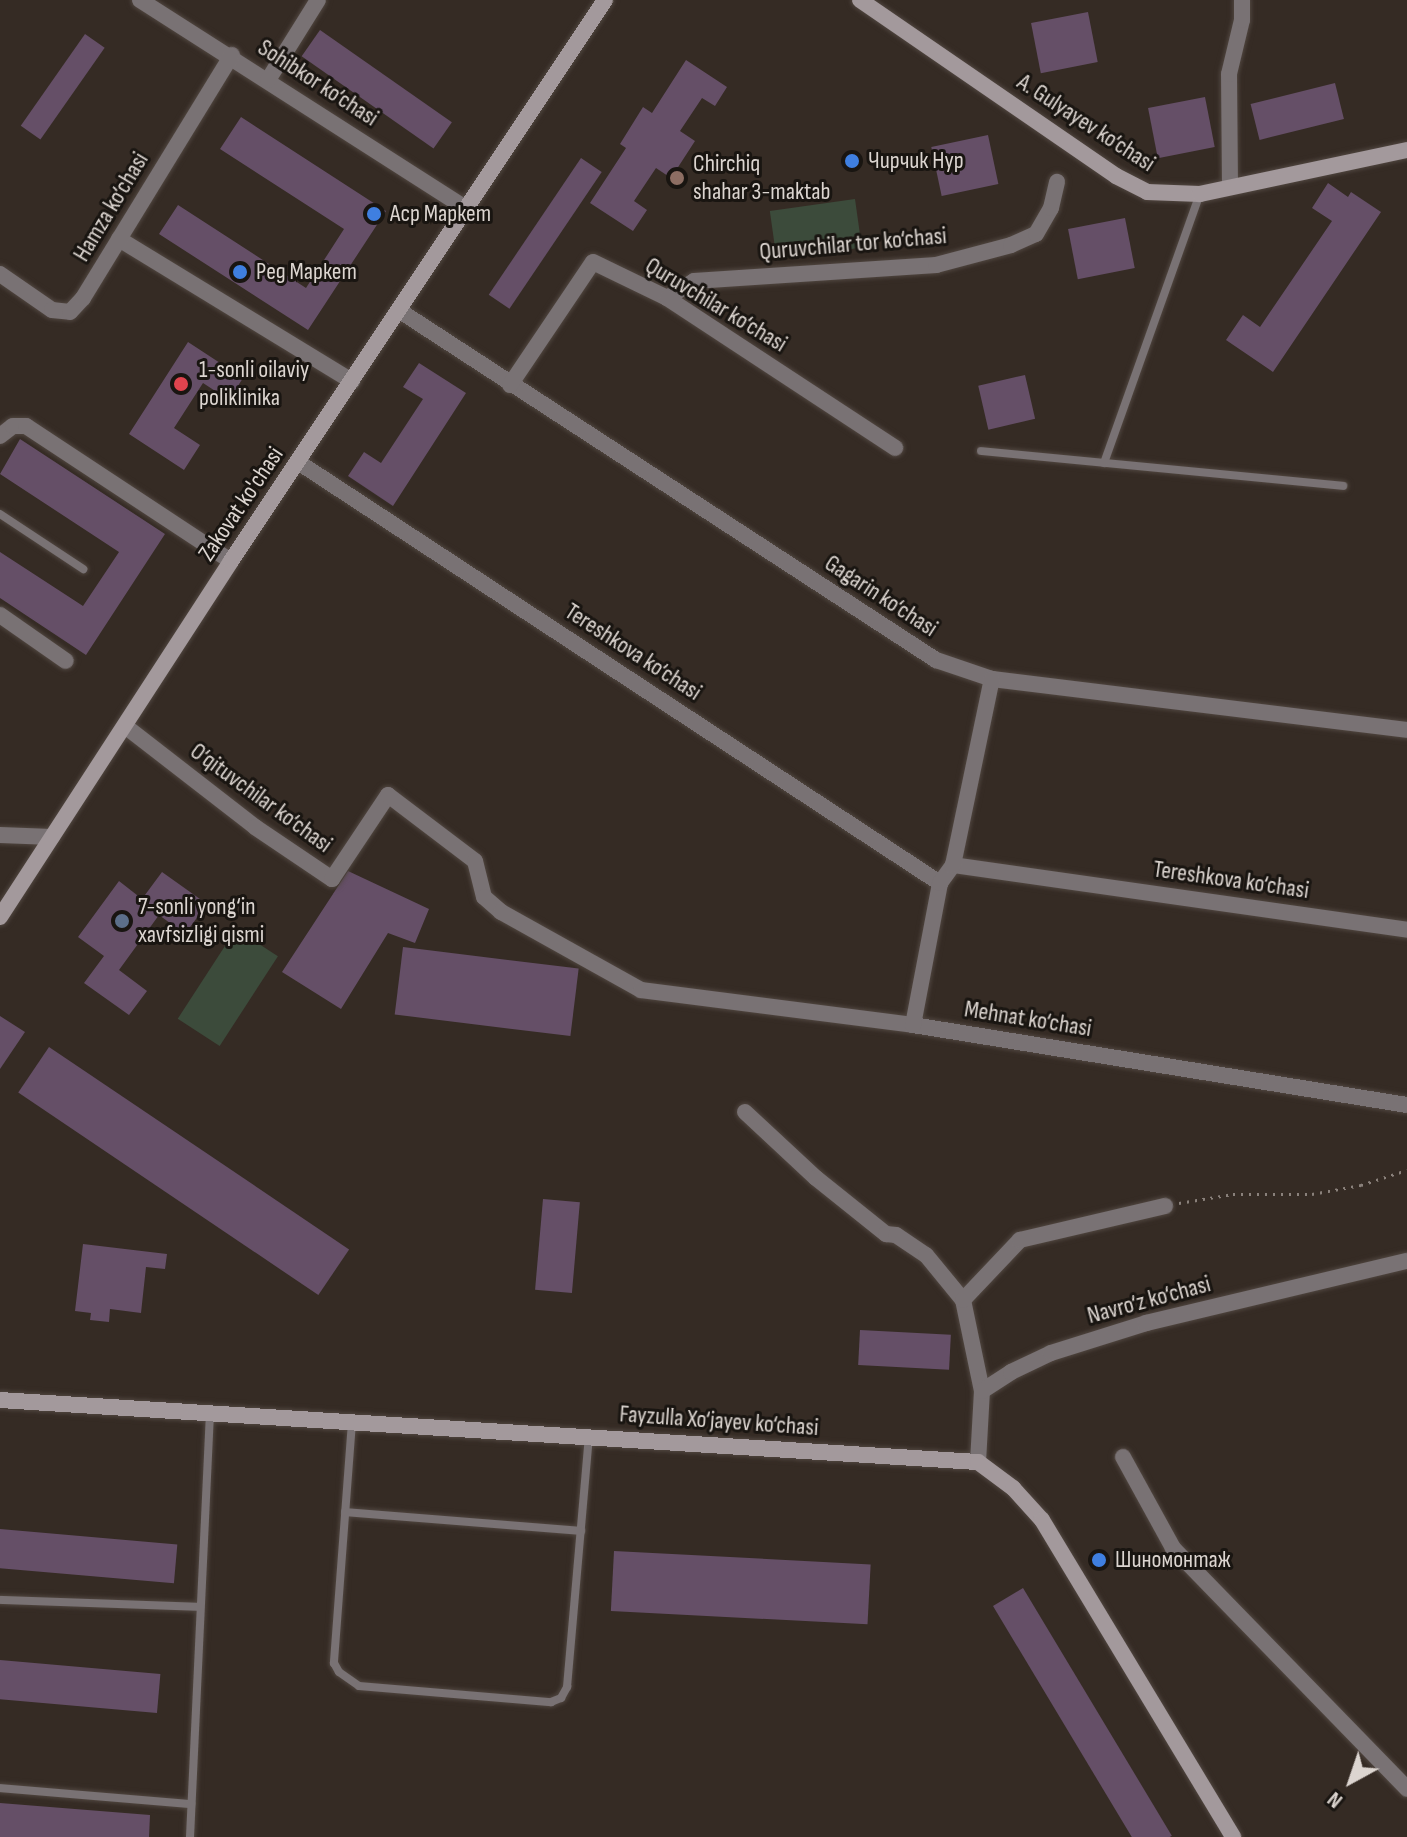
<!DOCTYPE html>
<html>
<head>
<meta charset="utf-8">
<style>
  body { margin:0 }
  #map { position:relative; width:1407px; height:1837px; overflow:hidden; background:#352b24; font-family:"Sofia Sans Condensed",sans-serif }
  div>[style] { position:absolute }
  .green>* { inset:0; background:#3c4b3b; transform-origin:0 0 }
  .building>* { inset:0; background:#654f67; transform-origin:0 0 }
  .path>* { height:3px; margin-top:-1.5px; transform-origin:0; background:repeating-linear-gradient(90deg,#8a817b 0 2px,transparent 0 8px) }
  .roads { filter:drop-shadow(0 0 2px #504640) drop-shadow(0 0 2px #504640) }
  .lane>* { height:8px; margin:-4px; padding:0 4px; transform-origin:4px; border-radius:4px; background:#797274 }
  .street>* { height:16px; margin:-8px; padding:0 8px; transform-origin:8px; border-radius:8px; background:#797274 }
  .secondary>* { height:16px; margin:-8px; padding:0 8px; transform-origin:8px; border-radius:8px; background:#a3999c }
  .dots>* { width:22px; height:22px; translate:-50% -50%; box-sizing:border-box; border:4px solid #191511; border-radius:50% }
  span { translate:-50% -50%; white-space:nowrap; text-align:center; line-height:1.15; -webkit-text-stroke:6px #191511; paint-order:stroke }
  .street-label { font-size:24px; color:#dcd5d0 }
  .poi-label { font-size:24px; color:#dcd5d0 }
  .left { translate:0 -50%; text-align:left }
  .north { position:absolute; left:1311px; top:1741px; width:80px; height:80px; -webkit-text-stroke:6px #191511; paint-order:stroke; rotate:220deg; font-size:22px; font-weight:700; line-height:32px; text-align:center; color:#dcd5d0 }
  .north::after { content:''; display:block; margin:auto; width:28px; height:36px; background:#dcd5d0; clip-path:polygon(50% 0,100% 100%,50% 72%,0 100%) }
</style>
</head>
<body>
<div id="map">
  <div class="green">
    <i style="left:855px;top:199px;width:49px;height:86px;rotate:82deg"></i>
    <i style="left:236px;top:929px;width:50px;height:107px;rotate:33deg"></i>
  </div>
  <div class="building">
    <i style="left:1088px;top:12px;width:51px;height:58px;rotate:79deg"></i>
    <i style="left:320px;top:30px;width:161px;height:32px;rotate:35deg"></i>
    <i style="left:85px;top:34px;width:24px;height:112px;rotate:35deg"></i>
    <i style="clip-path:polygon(686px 60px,727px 87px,715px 106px,702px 98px,680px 131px,695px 141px,671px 178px,656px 168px,634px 201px,647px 210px,633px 231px,590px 203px,626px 148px,620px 144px,643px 107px,652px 113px)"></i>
    <i style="left:1335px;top:83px;width:37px;height:87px;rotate:76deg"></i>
    <i style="left:1205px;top:97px;width:51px;height:58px;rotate:79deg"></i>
    <i style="clip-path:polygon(241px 117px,386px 211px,308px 330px,159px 234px,178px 205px,306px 288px,344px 229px,220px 149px)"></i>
    <i style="left:988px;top:135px;width:50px;height:58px;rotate:78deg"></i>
    <i style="left:581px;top:158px;width:25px;height:165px;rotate:34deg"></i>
    <i style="clip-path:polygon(1328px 183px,1348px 197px,1351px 192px,1381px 212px,1273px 372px,1226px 340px,1243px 315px,1260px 327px,1332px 221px,1312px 208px)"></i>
    <i style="left:1125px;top:218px;width:51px;height:58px;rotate:79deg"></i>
    <i style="clip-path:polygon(188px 342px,243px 378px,229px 400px,203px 383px,174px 428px,200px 445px,184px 470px,129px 434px)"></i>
    <i style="clip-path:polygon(419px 363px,466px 393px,393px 506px,348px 476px,364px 452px,381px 463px,423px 399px,403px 387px)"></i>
    <i style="left:1025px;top:375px;width:45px;height:48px;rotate:77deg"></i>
    <i style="clip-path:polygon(20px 439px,165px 534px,86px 655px,0 598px,0 552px,83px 606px,119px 552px,0 474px)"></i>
    <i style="clip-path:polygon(348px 871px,429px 909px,415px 943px,388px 933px,341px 1009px,282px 972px)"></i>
    <i style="clip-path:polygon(162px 872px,207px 904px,185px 934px,159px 915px,119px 970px,147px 991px,129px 1015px,84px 983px,104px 956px,78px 937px,119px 881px,142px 899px)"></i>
    <i style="left:403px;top:947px;width:177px;height:68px;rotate:7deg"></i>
    <i style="clip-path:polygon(0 1016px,25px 1032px,0 1069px)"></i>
    <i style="left:49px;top:1047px;width:362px;height:55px;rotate:34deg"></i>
    <i style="left:543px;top:1199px;width:37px;height:91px;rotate:5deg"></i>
    <i style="clip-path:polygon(83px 1244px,167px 1254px,165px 1269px,146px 1267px,141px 1313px,110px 1309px,109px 1322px,90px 1320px,91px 1313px,75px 1311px)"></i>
    <i style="left:860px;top:1330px;width:91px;height:35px;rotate:3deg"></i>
    <i style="left:0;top:1529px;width:178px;height:39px;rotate:5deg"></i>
    <i style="left:614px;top:1551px;width:257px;height:60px;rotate:3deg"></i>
    <i style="left:1023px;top:1588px;width:289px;height:35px;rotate:59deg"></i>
    <i style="left:0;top:1660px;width:161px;height:39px;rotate:5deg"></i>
    <i style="clip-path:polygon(0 1803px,150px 1815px,149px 1837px,0 1837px)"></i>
  </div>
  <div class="path">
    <i style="left:1179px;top:1203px;width:55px;rotate:-9.5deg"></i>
    <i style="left:1233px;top:1194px;width:79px"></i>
    <i style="left:1312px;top:1194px;width:50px;rotate:-10.4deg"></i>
    <i style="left:1361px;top:1185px;width:48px;rotate:-18.1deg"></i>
  </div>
  <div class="roads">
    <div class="lane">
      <i style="left:981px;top:451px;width:364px;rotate:5.5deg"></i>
      <i style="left:1104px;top:463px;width:286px;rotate:-70.4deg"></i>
      <i style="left:0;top:514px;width:100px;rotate:33.5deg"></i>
      <i style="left:352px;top:1422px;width:242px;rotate:94.3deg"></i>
      <i style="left:334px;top:1663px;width:10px;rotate:61deg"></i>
      <i style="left:339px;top:1672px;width:24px;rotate:35deg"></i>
      <i style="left:359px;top:1686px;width:193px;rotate:4.8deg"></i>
      <i style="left:551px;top:1702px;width:11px;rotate:-22deg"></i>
      <i style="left:561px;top:1698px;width:13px;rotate:-61deg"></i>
      <i style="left:567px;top:1687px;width:251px;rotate:-85deg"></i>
      <i style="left:345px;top:1512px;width:237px;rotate:4.6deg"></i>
      <i style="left:0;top:1600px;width:200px;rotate:2deg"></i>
      <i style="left:0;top:1788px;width:192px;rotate:4.8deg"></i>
      <i style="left:190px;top:1837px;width:423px;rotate:-87.3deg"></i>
    </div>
    <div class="street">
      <i style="left:140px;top:0;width:389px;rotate:32.6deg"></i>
      <i style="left:268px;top:80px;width:94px;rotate:-58deg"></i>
      <i style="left:1230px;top:187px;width:113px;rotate:-90.5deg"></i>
      <i style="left:1229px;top:74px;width:56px;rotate:-76.5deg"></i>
      <i style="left:1242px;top:20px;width:20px;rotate:-90deg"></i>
      <i style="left:119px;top:239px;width:273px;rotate:31.4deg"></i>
      <i style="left:0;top:274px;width:63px;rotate:34.7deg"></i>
      <i style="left:52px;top:310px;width:18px;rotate:6deg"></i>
      <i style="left:70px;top:312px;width:19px;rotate:-47deg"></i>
      <i style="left:83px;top:298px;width:285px;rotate:-58.5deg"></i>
      <i style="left:667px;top:298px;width:32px;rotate:-32deg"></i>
      <i style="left:694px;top:281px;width:243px;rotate:-3.8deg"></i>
      <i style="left:936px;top:265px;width:78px;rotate:-14.9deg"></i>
      <i style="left:1011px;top:245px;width:27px;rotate:-24deg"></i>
      <i style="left:1036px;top:234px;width:30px;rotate:-60deg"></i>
      <i style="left:1051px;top:208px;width:27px;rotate:-77deg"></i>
      <i style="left:400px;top:311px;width:640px;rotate:33.07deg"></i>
      <i style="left:936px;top:660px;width:59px;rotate:18.7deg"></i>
      <i style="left:992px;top:679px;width:418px;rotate:7deg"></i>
      <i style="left:510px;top:385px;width:148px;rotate:-56deg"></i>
      <i style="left:593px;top:262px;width:82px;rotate:25.9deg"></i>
      <i style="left:667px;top:298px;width:273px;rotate:33.3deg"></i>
      <i style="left:0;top:436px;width:16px;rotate:-38deg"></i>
      <i style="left:13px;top:426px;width:13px"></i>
      <i style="left:26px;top:426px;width:245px;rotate:33.4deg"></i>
      <i style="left:298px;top:462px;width:768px;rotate:33.26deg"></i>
      <i style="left:0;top:615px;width:80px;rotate:34.9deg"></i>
      <i style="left:125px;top:726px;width:165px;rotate:37.8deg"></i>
      <i style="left:255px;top:827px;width:93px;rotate:34deg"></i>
      <i style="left:332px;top:879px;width:101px;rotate:-56.3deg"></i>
      <i style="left:388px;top:795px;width:109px;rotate:37.2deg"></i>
      <i style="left:475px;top:861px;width:37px;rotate:76deg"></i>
      <i style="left:484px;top:897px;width:23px;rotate:41deg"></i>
      <i style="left:501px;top:912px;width:160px;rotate:29.1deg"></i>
      <i style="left:641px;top:990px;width:274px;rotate:7.3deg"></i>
      <i style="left:913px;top:1025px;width:500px;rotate:9.2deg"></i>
      <i style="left:0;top:835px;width:52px;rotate:2.2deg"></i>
      <i style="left:953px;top:865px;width:459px;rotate:8.1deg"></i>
      <i style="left:913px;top:1025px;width:145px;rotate:-79.2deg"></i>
      <i style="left:940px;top:883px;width:22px;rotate:-54deg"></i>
      <i style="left:953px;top:865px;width:190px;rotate:-78.2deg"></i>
      <i style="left:745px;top:1112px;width:97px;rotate:42.9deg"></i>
      <i style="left:816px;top:1178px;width:90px;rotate:38.7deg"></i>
      <i style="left:886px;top:1234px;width:10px;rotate:6deg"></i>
      <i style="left:896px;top:1235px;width:36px;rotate:34deg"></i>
      <i style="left:926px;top:1255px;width:58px;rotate:50.6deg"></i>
      <i style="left:982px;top:1391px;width:93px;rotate:-101.8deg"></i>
      <i style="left:963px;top:1300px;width:83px;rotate:-46.5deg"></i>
      <i style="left:1020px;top:1240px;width:149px;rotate:-13.2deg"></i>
      <i style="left:1123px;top:1457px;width:104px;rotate:61.2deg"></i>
      <i style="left:1173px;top:1548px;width:336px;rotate:45.8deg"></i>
      <i style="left:978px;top:1462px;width:71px;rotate:-86.8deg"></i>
      <i style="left:982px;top:1391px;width:35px;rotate:-33deg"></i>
      <i style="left:1011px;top:1372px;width:44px;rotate:-25.4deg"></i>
      <i style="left:1051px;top:1353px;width:100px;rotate:-17.5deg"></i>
      <i style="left:1146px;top:1323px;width:268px;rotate:-13.4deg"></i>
    </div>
    <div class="secondary">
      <i style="left:860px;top:0;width:311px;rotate:34.5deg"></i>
      <i style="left:1116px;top:176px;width:35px;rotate:27deg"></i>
      <i style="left:1147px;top:192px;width:53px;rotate:2.2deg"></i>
      <i style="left:1200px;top:194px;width:212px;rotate:-12deg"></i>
      <i style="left:0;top:917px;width:424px;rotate:-57deg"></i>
      <i style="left:231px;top:561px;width:674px;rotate:-56.31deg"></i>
      <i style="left:0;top:1400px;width:980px;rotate:3.63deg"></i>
      <i style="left:978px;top:1462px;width:44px;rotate:36.6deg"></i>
      <i style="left:1013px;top:1488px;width:43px;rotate:47.8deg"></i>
      <i style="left:1042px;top:1520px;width:370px;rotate:58.9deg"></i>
    </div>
  </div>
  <div class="dots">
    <i style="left:852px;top:161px;background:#3f7fe0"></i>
    <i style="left:677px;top:178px;background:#8d6e63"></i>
    <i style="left:374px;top:214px;background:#3f7fe0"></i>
    <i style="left:240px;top:272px;background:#3f7fe0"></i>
    <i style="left:181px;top:384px;background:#e0444e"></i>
    <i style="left:122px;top:921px;background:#5c6f8a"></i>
    <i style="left:1099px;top:1560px;background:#3f7fe0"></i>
  </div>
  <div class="street-label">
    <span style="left:318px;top:83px;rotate:33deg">Sohibkor ko‘chasi</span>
    <span style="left:1086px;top:123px;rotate:33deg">A. Gulyayev ko‘chasi</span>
    <span style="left:111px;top:207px;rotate:-59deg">Hamza ko‘chasi</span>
    <span style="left:853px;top:244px;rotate:-5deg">Quruvchilar tor ko‘chasi</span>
    <span style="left:716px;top:305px;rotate:31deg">Quruvchilar ko‘chasi</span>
    <span style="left:241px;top:504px;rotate:-56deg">Zakovat ko'chasi</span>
    <span style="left:881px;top:596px;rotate:33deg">Gagarin ko‘chasi</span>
    <span style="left:633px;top:652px;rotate:33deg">Tereshkova ko‘chasi</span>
    <span style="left:261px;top:798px;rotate:36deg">O‘qituvchilar ko‘chasi</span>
    <span style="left:1231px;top:880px;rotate:8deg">Tereshkova ko‘chasi</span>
    <span style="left:1028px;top:1019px;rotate:9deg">Mehnat ko‘chasi</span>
    <span style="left:1149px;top:1300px;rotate:-15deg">Navro‘z ko‘chasi</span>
    <span style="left:719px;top:1421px;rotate:4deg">Fayzulla Xo‘jayev ko‘chasi</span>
  </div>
  <div class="poi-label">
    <span class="left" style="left:868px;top:161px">Чирчик Нур</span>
    <span class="left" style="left:693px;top:178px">Chirchiq<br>shahar 3-maktab</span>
    <span class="left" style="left:390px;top:214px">Аср Маркет</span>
    <span class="left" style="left:256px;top:272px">Ред Маркет</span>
    <span class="left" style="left:199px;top:384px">1-sonli oilaviy<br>poliklinika</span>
    <span class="left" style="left:138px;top:921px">7-sonli yong‘in<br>xavfsizligi qismi</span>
    <span class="left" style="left:1115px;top:1560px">Шиномонтаж</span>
  </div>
  <div class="north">N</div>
</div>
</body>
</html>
